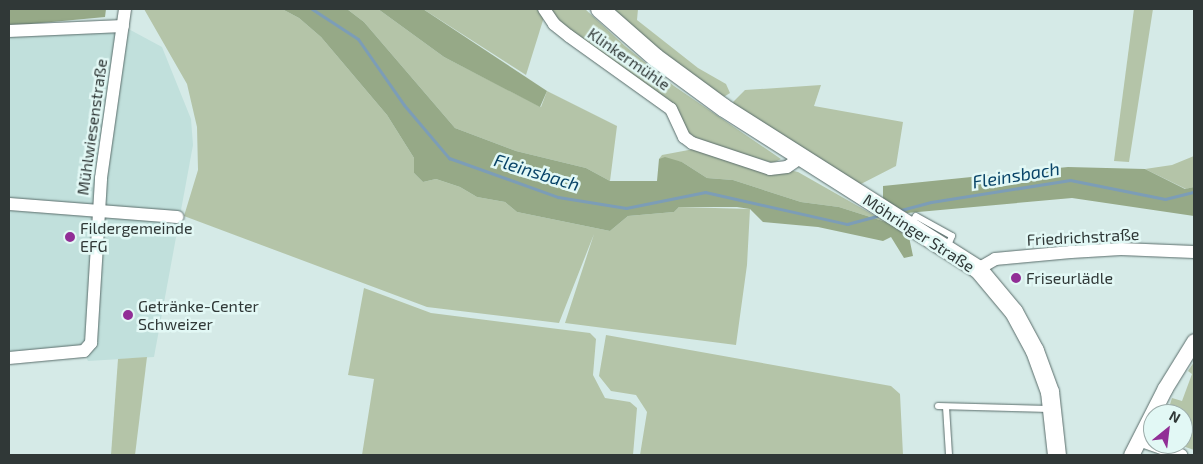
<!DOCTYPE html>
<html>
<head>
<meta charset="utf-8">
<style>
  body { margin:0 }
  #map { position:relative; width:1203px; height:464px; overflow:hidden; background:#d5eae7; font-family:"Exo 2",sans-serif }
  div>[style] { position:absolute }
  .built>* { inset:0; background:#c1e0dc }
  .green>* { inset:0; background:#b4c4a8 }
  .forest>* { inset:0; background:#96a987 }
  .stream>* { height:3px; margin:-1.5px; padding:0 1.5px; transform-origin:1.5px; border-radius:1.5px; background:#7c9db7 }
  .roads { filter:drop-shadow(0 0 1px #5a6d6b) drop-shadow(0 0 1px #5a6d6b) }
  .service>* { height:6px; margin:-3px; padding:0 3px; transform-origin:3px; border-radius:3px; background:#fff }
  .minor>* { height:12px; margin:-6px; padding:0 6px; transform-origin:6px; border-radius:6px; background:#fff }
  .tertiary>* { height:15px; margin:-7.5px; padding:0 7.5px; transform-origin:7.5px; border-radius:7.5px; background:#fff }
  .secondary>* { height:18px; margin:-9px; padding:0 9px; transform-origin:9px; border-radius:9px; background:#fff }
  .dots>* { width:14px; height:14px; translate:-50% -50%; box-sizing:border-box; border:2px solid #e2f8f5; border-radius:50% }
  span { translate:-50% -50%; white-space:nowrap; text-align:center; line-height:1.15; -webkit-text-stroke:5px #e2f8f5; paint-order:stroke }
  .street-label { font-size:16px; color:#303837 }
  .poi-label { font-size:16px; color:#303837 }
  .left { translate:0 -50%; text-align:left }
  .water-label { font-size:18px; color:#094468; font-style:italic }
  .frame { position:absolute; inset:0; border:10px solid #303837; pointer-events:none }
  .north { position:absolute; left:1143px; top:404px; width:50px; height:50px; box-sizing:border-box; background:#e2f8f5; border:1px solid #9baba9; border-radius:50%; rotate:29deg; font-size:14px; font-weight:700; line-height:20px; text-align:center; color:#303837 }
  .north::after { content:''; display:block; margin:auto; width:18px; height:22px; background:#912e96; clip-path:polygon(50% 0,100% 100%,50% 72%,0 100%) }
</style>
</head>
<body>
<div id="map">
  <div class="built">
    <i style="clip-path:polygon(123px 26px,162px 47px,191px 119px,193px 145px,154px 357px,88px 361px,83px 351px,9px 358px,9px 31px)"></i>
  </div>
  <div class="green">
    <i style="clip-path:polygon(144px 9px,282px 9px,299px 18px,321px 37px,387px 115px,414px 158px,414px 173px,423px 182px,436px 179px,460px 187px,477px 197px,505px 202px,517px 212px,610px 231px,628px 216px,674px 212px,679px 207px,750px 209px,747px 265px,736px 345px,565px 323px,594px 234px,559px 323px,427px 307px,184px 216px,198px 170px,197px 127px,187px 84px)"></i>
    <i style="clip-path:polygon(347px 9px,378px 9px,444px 57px,541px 107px,547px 91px,617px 126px,610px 181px,586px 168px,516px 151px,455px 128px,364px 22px)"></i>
    <i style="clip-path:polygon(423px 9px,539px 9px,544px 17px,526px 75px)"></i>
    <i style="clip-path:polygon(548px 9px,585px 9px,625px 46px,674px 86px,781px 159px,773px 163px,699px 141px,689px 135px,676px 109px,571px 33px)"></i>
    <i style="clip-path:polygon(611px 9px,638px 9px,637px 20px,698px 68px,726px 84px,730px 93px,722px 98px,675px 64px)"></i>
    <i style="clip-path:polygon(1134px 9px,1153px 9px,1129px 162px,1114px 161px)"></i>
    <i style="clip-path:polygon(821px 85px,814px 106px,903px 122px,896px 166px,859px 185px,735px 108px,733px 102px,745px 90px)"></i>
    <i style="clip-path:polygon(694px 149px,798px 172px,886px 222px,839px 207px,801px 202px,733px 180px,707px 178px,682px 162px,659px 159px,662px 155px)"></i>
    <i style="clip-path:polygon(1194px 156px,1194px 187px,1186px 189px,1145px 169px,1172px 165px)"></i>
    <i style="clip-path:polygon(364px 288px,431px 313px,590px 333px,596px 339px,593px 375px,605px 398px,630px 402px,637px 408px,633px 455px,362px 455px,374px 379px,348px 375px)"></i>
    <i style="clip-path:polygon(606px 335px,891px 386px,900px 394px,903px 455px,640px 455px,647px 412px,636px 395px,611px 391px,599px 376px)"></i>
    <i style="clip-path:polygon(147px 357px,135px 455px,111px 455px,118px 359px)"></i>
    <i style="clip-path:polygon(1194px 362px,1194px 450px,1177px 444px,1183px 444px,1183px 414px,1167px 414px,1172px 398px,1182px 401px,1192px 374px,1188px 371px)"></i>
  </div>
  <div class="forest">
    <i style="clip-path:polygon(9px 9px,106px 9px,105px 17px,9px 26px)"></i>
    <i style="clip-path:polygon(282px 9px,347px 9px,364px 22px,455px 128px,516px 151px,586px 168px,610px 181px,657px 181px,659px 159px,665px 157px,682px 162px,707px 178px,733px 180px,801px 202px,839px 207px,886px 222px,909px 237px,913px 256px,904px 258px,891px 237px,883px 241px,818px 227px,763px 222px,750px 209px,737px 207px,679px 207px,674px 212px,628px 216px,610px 231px,517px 212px,505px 202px,477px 197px,460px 187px,436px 179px,423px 182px,414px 173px,414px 158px,387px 115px,321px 37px,299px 18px)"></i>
    <i style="clip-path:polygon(378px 9px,423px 9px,547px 91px,540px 107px,444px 57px)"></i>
    <i style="clip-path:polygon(1068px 167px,1145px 169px,1185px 189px,1194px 187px,1194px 216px,1072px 198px,907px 213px,883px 199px,883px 186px)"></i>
  </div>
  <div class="stream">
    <i style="left:312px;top:9px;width:55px;rotate:33.1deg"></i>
    <i style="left:358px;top:39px;width:80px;rotate:55.1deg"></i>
    <i style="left:404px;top:105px;width:70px;rotate:49.7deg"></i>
    <i style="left:449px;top:158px;width:116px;rotate:19.7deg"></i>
    <i style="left:558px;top:197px;width:69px;rotate:9.2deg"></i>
    <i style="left:626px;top:208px;width:81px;rotate:-11.4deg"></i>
    <i style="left:705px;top:192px;width:146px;rotate:12.7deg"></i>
    <i style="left:847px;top:224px;width:31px;rotate:-15deg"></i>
    <i style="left:901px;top:210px;width:31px;rotate:-15deg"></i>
    <i style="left:931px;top:202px;width:141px;rotate:-9deg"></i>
    <i style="left:1070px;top:180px;width:97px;rotate:11.3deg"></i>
    <i style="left:1165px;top:199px;width:30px;rotate:-14deg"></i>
  </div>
  <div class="roads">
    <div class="service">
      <i style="left:911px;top:224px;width:9px;rotate:-58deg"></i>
      <i style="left:916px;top:216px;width:41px;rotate:29.1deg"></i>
      <i style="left:952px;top:236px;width:12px;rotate:114deg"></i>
      <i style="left:938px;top:406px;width:111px;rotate:1.5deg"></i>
      <i style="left:946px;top:407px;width:48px;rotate:86.4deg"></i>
    </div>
    <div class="minor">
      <i style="left:544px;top:9px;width:18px;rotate:56deg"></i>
      <i style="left:554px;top:24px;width:19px;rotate:39deg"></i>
      <i style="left:569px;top:36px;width:125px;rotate:35.6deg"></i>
      <i style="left:671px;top:109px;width:31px;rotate:65deg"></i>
      <i style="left:684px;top:137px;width:10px;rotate:37deg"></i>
      <i style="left:692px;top:143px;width:82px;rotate:18.4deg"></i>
      <i style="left:770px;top:169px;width:17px;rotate:-7deg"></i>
      <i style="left:787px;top:167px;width:16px;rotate:-35deg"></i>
      <i style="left:9px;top:31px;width:114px;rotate:-2.5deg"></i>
      <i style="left:9px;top:204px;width:169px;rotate:4.4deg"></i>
      <i style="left:978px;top:269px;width:20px;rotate:-30deg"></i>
      <i style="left:995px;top:259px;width:76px;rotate:-5.3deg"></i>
      <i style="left:1071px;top:252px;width:50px;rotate:-3.4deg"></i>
      <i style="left:1121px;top:249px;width:73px;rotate:2.4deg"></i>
      <i style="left:9px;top:358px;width:75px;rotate:-5.3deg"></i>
      <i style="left:84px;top:351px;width:11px;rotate:-49deg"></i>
      <i style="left:91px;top:343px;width:165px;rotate:-86.5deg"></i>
      <i style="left:101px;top:178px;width:171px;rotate:-81.9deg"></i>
      <i style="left:1139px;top:440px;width:45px;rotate:19.7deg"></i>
    </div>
    <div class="tertiary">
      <i style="left:1131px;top:455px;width:75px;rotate:-63.1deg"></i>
      <i style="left:1165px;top:388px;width:55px;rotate:-58.3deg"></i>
    </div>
    <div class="secondary">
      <i style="left:600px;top:9px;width:74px;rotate:41.2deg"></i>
      <i style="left:656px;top:58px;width:84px;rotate:36.3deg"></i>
      <i style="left:724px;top:108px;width:301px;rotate:32.4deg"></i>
      <i style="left:978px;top:269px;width:56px;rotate:50.1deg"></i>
      <i style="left:1014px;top:312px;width:44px;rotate:61.7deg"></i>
      <i style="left:1035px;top:351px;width:44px;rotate:69.9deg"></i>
      <i style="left:1050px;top:392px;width:63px;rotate:83.7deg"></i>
    </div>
  </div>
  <div class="dots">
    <i style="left:70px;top:237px;background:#912e96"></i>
    <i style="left:1016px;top:278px;background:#912e96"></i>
    <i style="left:128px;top:315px;background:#912e96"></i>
  </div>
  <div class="street-label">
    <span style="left:629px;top:59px;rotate:35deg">Klinkermühle</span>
    <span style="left:92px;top:127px;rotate:-82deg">Mühlwiesenstraße</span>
    <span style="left:919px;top:233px;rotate:33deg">Möhringer Straße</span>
    <span style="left:1083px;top:237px;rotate:-3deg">Friedrichstraße</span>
  </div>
  <div class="poi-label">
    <span class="left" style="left:80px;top:237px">Fildergemeinde<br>EFG</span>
    <span class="left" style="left:1026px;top:278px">Friseurlädle</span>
    <span class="left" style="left:138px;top:315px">Getränke-Center<br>Schweizer</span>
  </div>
  <div class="water-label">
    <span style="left:537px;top:172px;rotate:17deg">Fleinsbach</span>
    <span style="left:1016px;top:175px;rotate:-9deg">Fleinsbach</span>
  </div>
  <div class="frame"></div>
  <div class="north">N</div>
</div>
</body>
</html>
